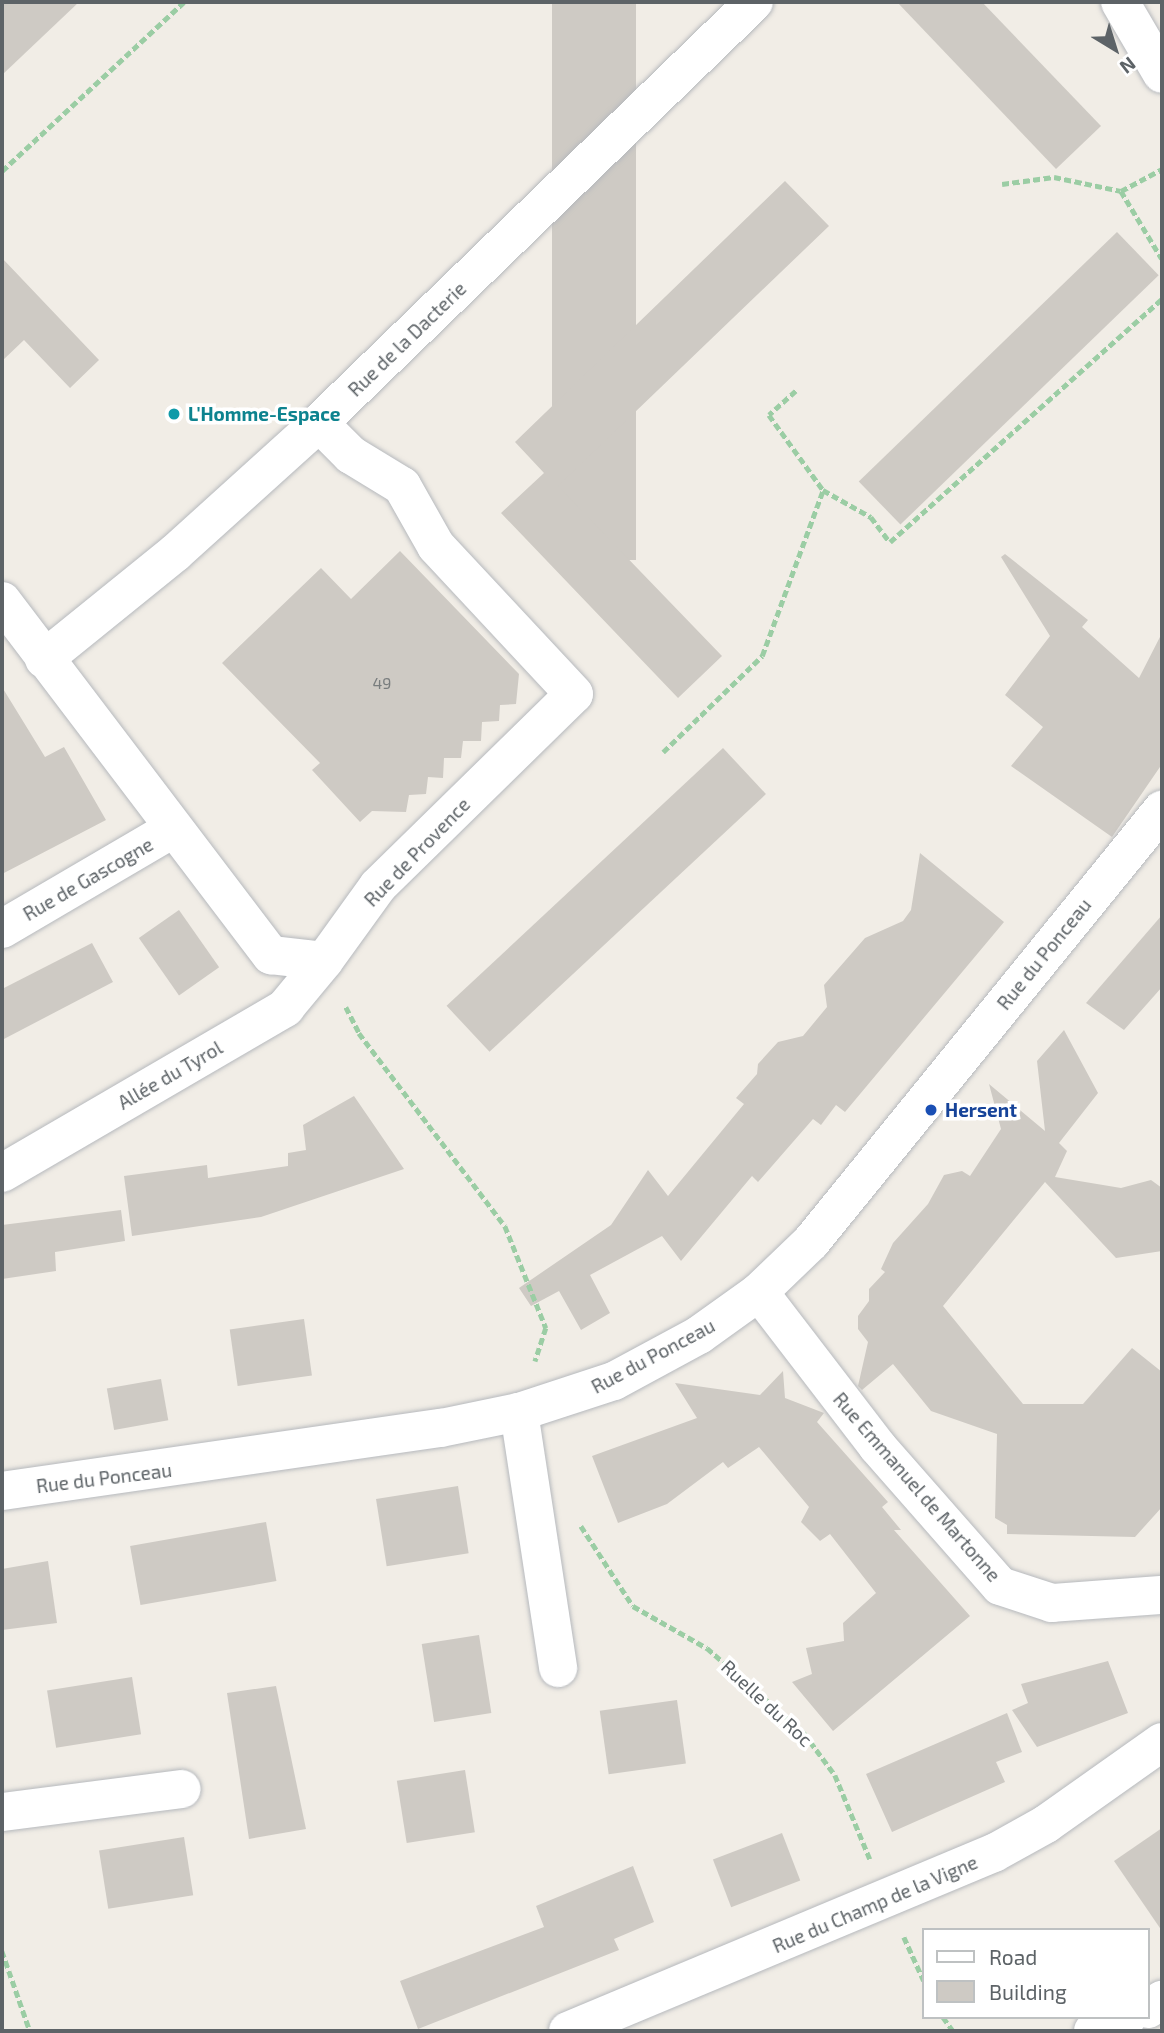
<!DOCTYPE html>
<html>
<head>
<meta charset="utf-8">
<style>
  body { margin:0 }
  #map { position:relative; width:1164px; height:2033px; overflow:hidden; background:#f1ede6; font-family:"Exo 2",sans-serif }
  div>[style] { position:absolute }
  .building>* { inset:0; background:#cecac4; transform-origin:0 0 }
  .path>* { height:4.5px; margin-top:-2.25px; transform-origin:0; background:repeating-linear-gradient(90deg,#9bcda4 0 7px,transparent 0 10.5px) }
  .roads { filter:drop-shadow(0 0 2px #b6b9bd) drop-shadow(0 0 2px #b6b9bd) }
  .minor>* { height:38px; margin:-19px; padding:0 19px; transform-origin:19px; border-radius:19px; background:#fff }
  .dots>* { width:19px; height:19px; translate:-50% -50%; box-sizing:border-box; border:4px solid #fff; border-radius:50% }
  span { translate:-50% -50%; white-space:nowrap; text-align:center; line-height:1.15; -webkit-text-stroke:7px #fff; paint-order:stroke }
  .number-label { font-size:16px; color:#797d7e }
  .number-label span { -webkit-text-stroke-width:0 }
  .street-label { font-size:19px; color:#5d6367 }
  .culture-label { font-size:19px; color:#0d838f; font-weight:700 }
  .left { translate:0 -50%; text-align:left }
  .transit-label { font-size:19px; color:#164399; font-weight:700 }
  .frame { position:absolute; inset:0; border:4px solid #5d6367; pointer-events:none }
  .legend { position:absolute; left:922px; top:1928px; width:228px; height:91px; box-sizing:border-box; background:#fff; border:2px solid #bec1c2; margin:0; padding:9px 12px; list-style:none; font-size:21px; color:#5d6367 }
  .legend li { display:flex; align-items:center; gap:14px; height:35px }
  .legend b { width:35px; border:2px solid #bec1c2 }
  .north { position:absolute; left:1080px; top:14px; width:70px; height:70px; -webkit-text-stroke:5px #fff; paint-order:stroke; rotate:142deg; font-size:19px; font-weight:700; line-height:28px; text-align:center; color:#5d6367 }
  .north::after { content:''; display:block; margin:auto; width:24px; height:32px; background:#5d6367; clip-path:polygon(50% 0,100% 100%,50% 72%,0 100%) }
</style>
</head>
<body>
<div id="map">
  <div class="building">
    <i style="clip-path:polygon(2px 2px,79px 2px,2px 75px)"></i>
    <i style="left:552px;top:2px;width:84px;height:558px"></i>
    <i style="clip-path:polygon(897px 2px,982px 2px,1101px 126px,1056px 169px)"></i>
    <i style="clip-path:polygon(785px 181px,829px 226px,558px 486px,722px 656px,678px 698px,501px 513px,544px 473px,515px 442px)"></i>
    <i style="left:1117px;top:232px;width:60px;height:359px;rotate:46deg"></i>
    <i style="clip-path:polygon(2px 258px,99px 360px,70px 388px,24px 340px,2px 361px)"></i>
    <i style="clip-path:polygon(400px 551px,519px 674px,516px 704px,500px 705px,499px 721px,482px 722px,481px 741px,463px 741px,461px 758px,444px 758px,443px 778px,428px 777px,426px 794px,409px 795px,406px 812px,372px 811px,360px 822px,312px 770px,320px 763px,222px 663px,321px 568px,351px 599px)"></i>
    <i style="clip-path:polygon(1005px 554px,1088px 620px,1082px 627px,1139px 678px,1162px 633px,1162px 764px,1112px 837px,1011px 766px,1043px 727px,1005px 695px,1050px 636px,1001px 557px)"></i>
    <i style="clip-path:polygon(2px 687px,45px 757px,64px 747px,106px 820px,2px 874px)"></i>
    <i style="left:723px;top:748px;width:63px;height:378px;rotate:47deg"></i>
    <i style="clip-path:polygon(920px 853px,1004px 922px,845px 1112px,836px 1105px,821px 1125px,813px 1119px,758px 1182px,752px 1176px,681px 1261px,662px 1236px,590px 1275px,610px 1313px,581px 1330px,559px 1291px,531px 1306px,519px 1288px,611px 1225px,648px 1170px,668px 1196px,744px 1104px,736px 1098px,757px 1074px,758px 1064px,778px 1042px,803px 1036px,827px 1007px,824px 985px,865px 938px,903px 921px,911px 910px)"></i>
    <i style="left:179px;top:910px;width:70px;height:49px;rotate:55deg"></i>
    <i style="clip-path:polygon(1162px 915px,1162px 987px,1124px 1030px,1086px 1003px)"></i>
    <i style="clip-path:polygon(92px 943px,113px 982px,2px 1040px,2px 989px)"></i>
    <i style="clip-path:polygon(1064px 1030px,1098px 1093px,1059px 1143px,1067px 1151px,1055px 1177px,1121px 1188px,1151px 1180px,1162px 1188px,1162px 1251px,1116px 1258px,1045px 1182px,943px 1306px,1023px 1404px,1083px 1404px,1132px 1348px,1162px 1372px,1162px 1507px,1135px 1537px,1007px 1534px,1007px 1525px,995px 1518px,997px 1434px,931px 1411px,893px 1364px,862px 1390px,858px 1386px,868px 1342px,858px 1329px,858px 1316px,869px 1301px,869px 1289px,885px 1272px,881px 1269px,893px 1243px,928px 1204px,944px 1175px,962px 1171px,970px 1176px,1001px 1129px,989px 1084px,1045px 1131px,1037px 1061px)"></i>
    <i style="clip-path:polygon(354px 1096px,404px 1169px,261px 1217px,132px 1236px,124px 1176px,207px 1165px,208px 1178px,288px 1166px,288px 1153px,306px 1150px,303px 1125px)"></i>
    <i style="clip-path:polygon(121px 1210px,125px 1241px,55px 1252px,56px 1271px,2px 1279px,2px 1225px)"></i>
    <i style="left:304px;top:1319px;width:57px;height:75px;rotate:82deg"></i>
    <i style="clip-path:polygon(783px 1371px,785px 1398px,824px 1413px,817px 1422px,888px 1502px,882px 1507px,901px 1530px,894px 1530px,970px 1616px,833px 1731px,792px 1682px,812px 1674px,806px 1648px,844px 1641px,843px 1623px,876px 1593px,830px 1534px,820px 1541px,801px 1522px,809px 1507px,759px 1447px,728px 1468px,723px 1462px,667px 1504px,618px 1523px,592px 1456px,697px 1418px,675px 1383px,760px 1395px)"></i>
    <i style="left:161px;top:1379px;width:42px;height:55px;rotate:80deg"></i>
    <i style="left:458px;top:1486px;width:68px;height:83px;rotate:81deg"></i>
    <i style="left:266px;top:1522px;width:60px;height:138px;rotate:80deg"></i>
    <i style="clip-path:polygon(48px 1561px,57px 1623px,2px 1630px,2px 1569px)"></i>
    <i style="left:479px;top:1635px;width:79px;height:58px;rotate:81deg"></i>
    <i style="clip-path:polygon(1108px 1661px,1128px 1713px,1037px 1747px,1012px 1710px,1028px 1703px,1021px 1684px)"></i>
    <i style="left:132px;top:1677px;width:58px;height:86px;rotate:81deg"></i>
    <i style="clip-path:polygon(276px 1686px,306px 1829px,249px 1839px,227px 1693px)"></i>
    <i style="left:677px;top:1700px;width:64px;height:78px;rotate:82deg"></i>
    <i style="clip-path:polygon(1007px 1713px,1022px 1752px,996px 1762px,1005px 1782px,892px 1832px,866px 1774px)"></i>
    <i style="left:465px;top:1770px;width:63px;height:69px;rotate:81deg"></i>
    <i style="clip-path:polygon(1162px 1828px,1162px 1931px,1114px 1861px)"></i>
    <i style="left:782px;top:1833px;width:51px;height:74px;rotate:69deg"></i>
    <i style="left:184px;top:1837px;width:59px;height:86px;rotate:81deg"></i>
    <i style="clip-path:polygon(633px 1866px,654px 1922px,614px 1939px,619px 1950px,418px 2029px,400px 1981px,544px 1927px,536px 1906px)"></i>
  </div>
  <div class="path">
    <i style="left:2px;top:171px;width:248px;rotate:-42.9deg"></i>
    <i style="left:1002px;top:184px;width:52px;rotate:-7.7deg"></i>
    <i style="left:1054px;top:177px;width:68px;rotate:11.8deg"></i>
    <i style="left:1121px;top:191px;width:79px;rotate:58.9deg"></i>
    <i style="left:1121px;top:191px;width:47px;rotate:-28.2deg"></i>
    <i style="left:796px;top:391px;width:36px;rotate:138deg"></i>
    <i style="left:769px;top:415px;width:92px;rotate:54.2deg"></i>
    <i style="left:823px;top:490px;width:55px;rotate:29.4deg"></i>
    <i style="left:871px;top:517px;width:31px;rotate:53deg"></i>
    <i style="left:890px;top:542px;width:365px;rotate:-41.8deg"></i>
    <i style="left:663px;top:752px;width:138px;rotate:-44.1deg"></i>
    <i style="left:762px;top:656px;width:177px;rotate:-69.8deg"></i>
    <i style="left:346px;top:1007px;width:29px;rotate:63deg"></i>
    <i style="left:359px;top:1033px;width:242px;rotate:52.9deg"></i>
    <i style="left:505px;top:1226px;width:110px;rotate:68.1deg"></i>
    <i style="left:546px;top:1328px;width:35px;rotate:108deg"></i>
    <i style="left:581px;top:1526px;width:95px;rotate:57deg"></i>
    <i style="left:633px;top:1606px;width:85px;rotate:29.6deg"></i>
    <i style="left:707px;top:1648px;width:129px;rotate:41.2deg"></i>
    <i style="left:804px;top:1733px;width:52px;rotate:53.6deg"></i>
    <i style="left:835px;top:1775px;width:91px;rotate:67.4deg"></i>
    <i style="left:904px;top:1937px;width:48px;rotate:65.6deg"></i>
    <i style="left:2px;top:1951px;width:85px;rotate:70.7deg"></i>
    <i style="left:943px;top:2017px;width:17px;rotate:54deg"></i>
  </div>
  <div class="roads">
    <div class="minor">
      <i style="left:1120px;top:2px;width:83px;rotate:59.7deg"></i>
      <i style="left:2px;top:601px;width:445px;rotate:52.8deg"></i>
      <i style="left:271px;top:955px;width:53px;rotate:6.5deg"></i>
      <i style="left:324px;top:961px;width:92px;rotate:-54.2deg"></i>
      <i style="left:378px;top:886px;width:274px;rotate:-44.4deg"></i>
      <i style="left:574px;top:694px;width:202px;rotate:-133deg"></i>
      <i style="left:436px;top:546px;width:69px;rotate:-119.5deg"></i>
      <i style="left:402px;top:486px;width:60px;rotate:-148.7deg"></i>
      <i style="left:351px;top:455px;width:45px;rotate:-135deg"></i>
      <i style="left:44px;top:659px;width:169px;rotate:-39deg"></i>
      <i style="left:175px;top:553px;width:194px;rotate:-42.1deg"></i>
      <i style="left:319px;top:423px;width:605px;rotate:-44.06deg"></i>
      <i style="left:2px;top:929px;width:199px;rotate:-30.4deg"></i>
      <i style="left:2px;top:1173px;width:328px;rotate:-30.2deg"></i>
      <i style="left:285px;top:1008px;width:61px;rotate:-50.3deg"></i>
      <i style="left:759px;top:1292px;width:194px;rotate:52.5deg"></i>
      <i style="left:877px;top:1446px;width:186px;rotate:48.7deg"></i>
      <i style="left:1000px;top:1586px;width:55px;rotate:18.1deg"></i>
      <i style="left:1052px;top:1603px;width:110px;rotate:-4.2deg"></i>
      <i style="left:519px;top:1412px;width:259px;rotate:81.3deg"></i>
      <i style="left:2px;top:1491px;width:443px;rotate:-8.2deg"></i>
      <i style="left:441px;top:1428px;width:80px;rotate:-11.6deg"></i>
      <i style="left:519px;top:1412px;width:100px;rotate:-18.1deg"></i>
      <i style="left:614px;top:1381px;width:97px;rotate:-28.4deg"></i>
      <i style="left:699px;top:1335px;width:74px;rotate:-35.6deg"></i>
      <i style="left:759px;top:1292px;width:72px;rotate:-43.9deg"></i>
      <i style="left:811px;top:1242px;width:557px;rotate:-50.91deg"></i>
      <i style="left:2px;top:1812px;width:181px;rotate:-7.3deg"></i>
      <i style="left:1148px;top:2009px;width:17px;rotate:-33deg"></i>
      <i style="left:568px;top:2031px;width:462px;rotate:-22.7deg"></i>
      <i style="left:994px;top:1853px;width:60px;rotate:-29.1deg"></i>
      <i style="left:1046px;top:1824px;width:142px;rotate:-35.3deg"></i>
      <i style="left:1093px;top:2031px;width:37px;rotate:-22deg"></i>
    </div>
  </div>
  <div class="dots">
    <i style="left:174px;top:414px;background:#0f9aa8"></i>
    <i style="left:931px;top:1110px;background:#1a4fb4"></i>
  </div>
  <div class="number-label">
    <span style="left:382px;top:683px">49</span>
  </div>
  <div class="street-label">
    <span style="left:407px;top:339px;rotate:-44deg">Rue de la Dacterie</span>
    <span style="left:417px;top:852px;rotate:-46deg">Rue de Provence</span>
    <span style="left:88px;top:879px;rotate:-30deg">Rue de Gascogne</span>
    <span style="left:1044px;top:954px;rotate:-51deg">Rue du Ponceau</span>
    <span style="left:170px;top:1075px;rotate:-30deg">Allée du Tyrol</span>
    <span style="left:653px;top:1356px;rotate:-28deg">Rue du Ponceau</span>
    <span style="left:104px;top:1478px;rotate:-7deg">Rue du Ponceau</span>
    <span style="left:917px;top:1487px;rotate:49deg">Rue Emmanuel de Martonne</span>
    <span style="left:767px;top:1703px;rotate:43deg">Ruelle du Roc</span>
    <span style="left:875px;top:1904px;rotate:-23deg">Rue du Champ de la Vigne</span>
  </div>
  <div class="culture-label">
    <span class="left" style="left:188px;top:414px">L'Homme-Espace</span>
  </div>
  <div class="transit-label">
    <span class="left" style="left:945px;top:1110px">Hersent</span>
  </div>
  <div class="frame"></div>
  <ul class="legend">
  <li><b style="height:9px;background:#fff"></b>Road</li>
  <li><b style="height:19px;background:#cecac4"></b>Building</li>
  </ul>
  <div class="north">N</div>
</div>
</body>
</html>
